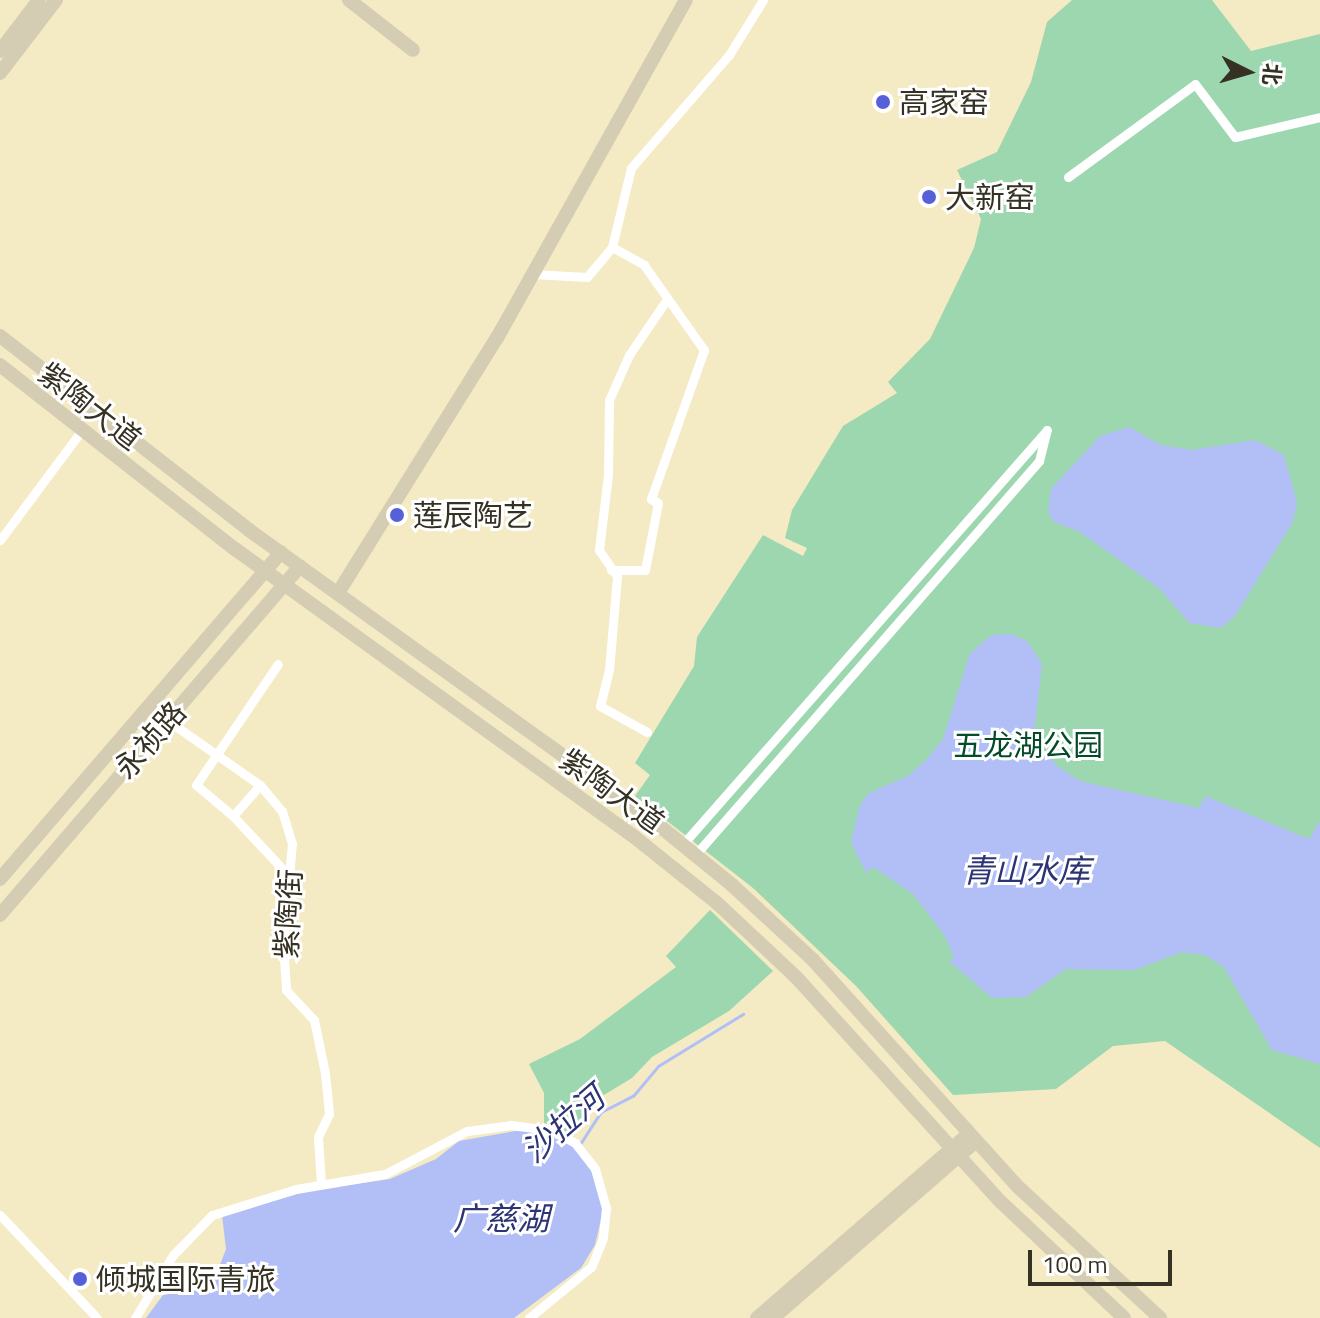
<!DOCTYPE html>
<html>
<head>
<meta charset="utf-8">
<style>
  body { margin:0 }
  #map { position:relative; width:1320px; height:1318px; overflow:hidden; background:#f4eac4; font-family:"Titillium Web","Noto Sans SC",sans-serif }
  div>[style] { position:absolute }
  .green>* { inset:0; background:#9dd7b0 }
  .water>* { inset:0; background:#b2bff7 }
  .stream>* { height:3px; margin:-1.5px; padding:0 1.5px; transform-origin:1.5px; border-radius:1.5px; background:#b2bff7 }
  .street>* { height:9px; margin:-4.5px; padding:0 4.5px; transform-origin:4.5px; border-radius:4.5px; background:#fff }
  .secondary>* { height:14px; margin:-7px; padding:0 7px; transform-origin:7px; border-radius:7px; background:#d5cdb3 }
  .dots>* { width:22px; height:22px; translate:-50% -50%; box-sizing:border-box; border:4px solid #fff; border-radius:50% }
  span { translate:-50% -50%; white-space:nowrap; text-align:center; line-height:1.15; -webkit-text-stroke:6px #fff; paint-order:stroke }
  .poi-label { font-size:30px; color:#353123 }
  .left { translate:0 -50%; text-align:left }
  .street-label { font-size:30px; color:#353123 }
  .park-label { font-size:30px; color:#044c29 }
  .water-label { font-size:32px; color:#2d3475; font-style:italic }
  .north { position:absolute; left:1208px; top:32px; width:80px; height:80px; -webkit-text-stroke:6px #fff; paint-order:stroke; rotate:95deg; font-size:22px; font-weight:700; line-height:32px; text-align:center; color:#353123 }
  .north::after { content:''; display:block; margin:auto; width:28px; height:36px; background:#353123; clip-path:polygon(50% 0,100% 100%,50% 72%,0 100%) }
  .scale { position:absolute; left:1028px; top:1250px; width:144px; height:36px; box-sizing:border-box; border:4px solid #353123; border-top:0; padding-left:10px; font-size:24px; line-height:28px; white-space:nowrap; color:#353123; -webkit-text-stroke:6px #fff; paint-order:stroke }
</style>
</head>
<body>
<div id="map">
  <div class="green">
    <i style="clip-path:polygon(1072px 0,1212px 0,1251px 51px,1320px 34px,1320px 1148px,1165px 1041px,1113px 1046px,1056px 1089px,953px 1095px,856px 986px,753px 888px,635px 796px,650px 775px,635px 763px,694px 666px,697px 637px,763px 535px,803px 556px,807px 548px,785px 538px,792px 510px,843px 426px,897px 393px,888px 382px,930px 339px,974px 248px,981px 219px,957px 170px,997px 152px,1031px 82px,1047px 22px)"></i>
    <i style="clip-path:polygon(710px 910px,773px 971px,729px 1011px,652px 1057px,632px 1078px,594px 1101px,575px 1135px,544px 1123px,544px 1093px,529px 1064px,580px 1039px,676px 967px,666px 956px)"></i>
  </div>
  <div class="water">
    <i style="clip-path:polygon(1129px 427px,1161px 445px,1191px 450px,1255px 440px,1284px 455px,1297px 502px,1293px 522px,1235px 616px,1221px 628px,1189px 623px,1161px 590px,1080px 532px,1054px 522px,1048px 512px,1051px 489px,1100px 436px)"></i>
    <i style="clip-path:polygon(1011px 634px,1027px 641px,1042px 664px,1035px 726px,1041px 745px,1057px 766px,1080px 781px,1199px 808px,1205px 796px,1309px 839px,1320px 821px,1320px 1064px,1272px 1050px,1224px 967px,1205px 955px,1182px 952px,1134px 970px,1066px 969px,1026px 997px,992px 998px,949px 961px,954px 958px,945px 936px,913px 894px,873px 867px,866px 873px,851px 842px,860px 805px,869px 793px,908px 776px,926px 760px,943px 739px,970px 653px,992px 635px)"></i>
    <i style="clip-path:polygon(527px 1129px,571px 1139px,597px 1177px,603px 1211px,595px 1245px,581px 1268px,514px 1318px,146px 1318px,163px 1295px,196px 1290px,218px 1270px,226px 1249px,222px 1215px,308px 1191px,390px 1179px,436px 1159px,459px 1141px)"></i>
  </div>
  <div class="stream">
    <i style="left:580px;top:1144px;width:38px;rotate:-57deg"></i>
    <i style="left:601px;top:1112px;width:36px;rotate:-27deg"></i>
    <i style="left:633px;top:1096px;width:39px;rotate:-50deg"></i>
    <i style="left:658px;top:1066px;width:100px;rotate:-31.5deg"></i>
  </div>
  <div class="street">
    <i style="left:1068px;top:177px;width:157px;rotate:-36.2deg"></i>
    <i style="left:1195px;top:84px;width:66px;rotate:53deg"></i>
    <i style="left:1235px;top:137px;width:87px;rotate:-13.2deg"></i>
    <i style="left:612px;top:247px;width:81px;rotate:-76.5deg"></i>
    <i style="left:631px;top:168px;width:150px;rotate:-49.1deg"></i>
    <i style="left:729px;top:55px;width:65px;rotate:-58.3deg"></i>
    <i style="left:532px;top:274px;width:55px;rotate:3.1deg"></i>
    <i style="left:587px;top:277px;width:39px;rotate:-50deg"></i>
    <i style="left:612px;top:247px;width:37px;rotate:29deg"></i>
    <i style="left:644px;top:265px;width:104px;rotate:54.8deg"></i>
    <i style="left:704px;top:350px;width:158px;rotate:109.6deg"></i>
    <i style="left:651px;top:499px;width:8px;rotate:30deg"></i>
    <i style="left:658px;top:503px;width:68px;rotate:101deg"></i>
    <i style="left:645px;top:570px;width:34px;rotate:180deg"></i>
    <i style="left:0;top:540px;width:137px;rotate:-53.3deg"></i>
    <i style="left:167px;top:720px;width:113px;rotate:35deg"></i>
    <i style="left:260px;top:785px;width:34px;rotate:50deg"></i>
    <i style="left:282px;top:811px;width:34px;rotate:73deg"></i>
    <i style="left:292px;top:843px;width:100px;rotate:95.1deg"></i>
    <i style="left:283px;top:943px;width:47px;rotate:86.3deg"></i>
    <i style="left:286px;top:990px;width:41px;rotate:47deg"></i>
    <i style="left:314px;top:1020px;width:54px;rotate:78.3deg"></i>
    <i style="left:325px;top:1073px;width:41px;rotate:84.4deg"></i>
    <i style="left:329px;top:1114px;width:25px;rotate:116deg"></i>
    <i style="left:318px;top:1137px;width:47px;rotate:86.3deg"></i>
    <i style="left:647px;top:732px;width:54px;rotate:-151deg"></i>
    <i style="left:600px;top:706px;width:37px;rotate:-76deg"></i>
    <i style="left:609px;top:670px;width:94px;rotate:-85.1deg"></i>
    <i style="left:617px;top:576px;width:32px;rotate:-125deg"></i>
    <i style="left:599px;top:550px;width:77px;rotate:-83.2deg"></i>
    <i style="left:608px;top:474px;width:74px;rotate:-89.2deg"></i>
    <i style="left:609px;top:400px;width:49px;rotate:-66deg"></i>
    <i style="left:629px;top:355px;width:68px;rotate:-55.8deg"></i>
    <i style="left:260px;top:785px;width:41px;rotate:131.1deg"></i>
    <i style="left:233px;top:816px;width:83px;rotate:46.9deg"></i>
    <i style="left:233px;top:816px;width:48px;rotate:-140deg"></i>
    <i style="left:196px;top:785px;width:146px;rotate:-55.9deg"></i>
    <i style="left:683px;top:844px;width:551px;rotate:-48.68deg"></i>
    <i style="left:696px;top:854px;width:522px;rotate:-48.89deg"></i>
    <i style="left:1039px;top:461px;width:32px;rotate:-76deg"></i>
    <i style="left:0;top:1215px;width:141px;rotate:46.7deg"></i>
    <i style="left:135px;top:1318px;width:74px;rotate:-58.9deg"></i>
    <i style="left:173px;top:1255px;width:56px;rotate:-45.7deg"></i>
    <i style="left:212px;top:1215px;width:88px;rotate:-17.2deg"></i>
    <i style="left:296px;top:1189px;width:90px;rotate:-9.6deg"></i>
    <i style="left:385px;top:1174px;width:93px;rotate:-27.7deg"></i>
    <i style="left:467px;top:1131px;width:43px;rotate:-7.9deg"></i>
    <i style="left:510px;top:1125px;width:41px;rotate:7deg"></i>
    <i style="left:551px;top:1130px;width:27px;rotate:28deg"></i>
    <i style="left:575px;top:1143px;width:33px;rotate:52deg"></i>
    <i style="left:595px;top:1169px;width:41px;rotate:74.2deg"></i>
    <i style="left:606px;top:1208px;width:30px;rotate:96deg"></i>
    <i style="left:603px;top:1238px;width:31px;rotate:112deg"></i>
    <i style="left:591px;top:1267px;width:80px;rotate:140.6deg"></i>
  </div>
  <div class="secondary">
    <i style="left:349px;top:0;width:81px;rotate:38deg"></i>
    <i style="left:0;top:51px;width:64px;rotate:-52.6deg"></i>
    <i style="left:0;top:73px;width:92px;rotate:-52.5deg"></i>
    <i style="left:0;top:336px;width:316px;rotate:37.9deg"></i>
    <i style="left:249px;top:530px;width:489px;rotate:35.7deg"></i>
    <i style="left:646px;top:815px;width:111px;rotate:39.1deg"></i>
    <i style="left:732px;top:885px;width:110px;rotate:42.8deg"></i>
    <i style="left:813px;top:960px;width:304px;rotate:47.9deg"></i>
    <i style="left:1017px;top:1186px;width:195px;rotate:42.7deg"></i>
    <i style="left:0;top:365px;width:298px;rotate:38.1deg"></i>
    <i style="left:235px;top:549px;width:489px;rotate:35.8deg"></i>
    <i style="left:632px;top:835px;width:109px;rotate:38.7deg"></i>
    <i style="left:717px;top:903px;width:108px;rotate:43.1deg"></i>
    <i style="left:796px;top:977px;width:304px;rotate:47.7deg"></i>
    <i style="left:1001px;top:1202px;width:169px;rotate:43.3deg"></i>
    <i style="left:338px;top:593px;width:301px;rotate:-58.1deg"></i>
    <i style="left:497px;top:338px;width:387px;rotate:-60.8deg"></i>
    <i style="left:0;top:879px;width:431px;rotate:-49.3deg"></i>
    <i style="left:0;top:915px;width:460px;rotate:-49.3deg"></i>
    <i style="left:757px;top:1318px;width:281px;rotate:-41deg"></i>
    <i style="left:773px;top:1318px;width:269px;rotate:-41.1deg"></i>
  </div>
  <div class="dots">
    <i style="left:883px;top:102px;background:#5661d8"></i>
    <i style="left:929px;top:197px;background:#5661d8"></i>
    <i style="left:397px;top:515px;background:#5661d8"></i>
    <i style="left:80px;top:1279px;background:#5661d8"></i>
  </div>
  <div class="poi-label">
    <span class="left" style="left:899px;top:102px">高家窑</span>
    <span class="left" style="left:945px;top:197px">大新窑</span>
    <span class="left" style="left:413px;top:515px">莲辰陶艺</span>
    <span class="left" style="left:96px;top:1279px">倾城国际青旅</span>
  </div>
  <div class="street-label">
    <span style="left:90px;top:406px;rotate:38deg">紫陶大道</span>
    <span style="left:150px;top:740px;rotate:-49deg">永祯路</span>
    <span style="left:612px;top:791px;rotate:36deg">紫陶大道</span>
    <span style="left:288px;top:914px;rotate:-87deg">紫陶街</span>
  </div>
  <div class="park-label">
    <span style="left:1028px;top:745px">五龙湖公园</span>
  </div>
  <div class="water-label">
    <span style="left:1026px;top:870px">青山水库</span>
    <span style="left:563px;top:1124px;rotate:-41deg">沙拉河</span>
    <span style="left:501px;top:1218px">广慈湖</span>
  </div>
  <div class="north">北</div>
  <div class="scale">100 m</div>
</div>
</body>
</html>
